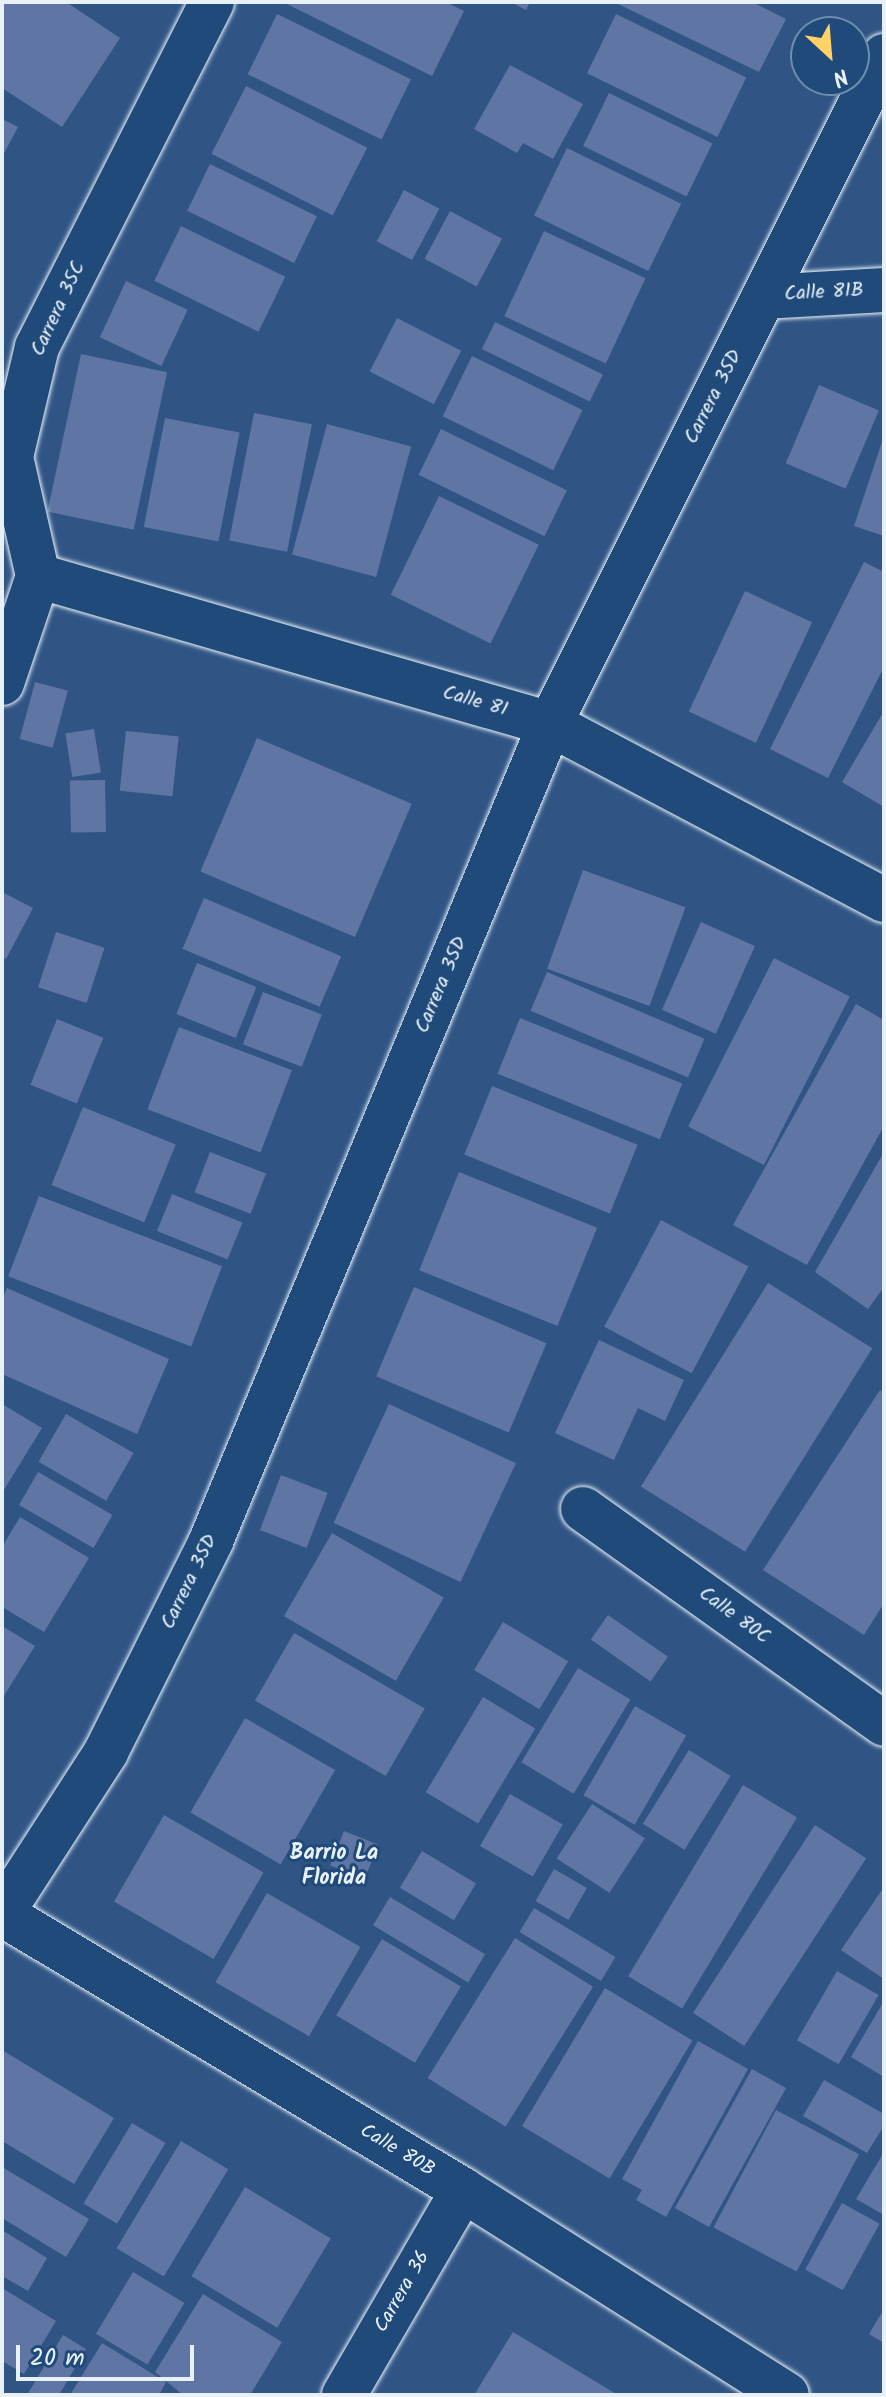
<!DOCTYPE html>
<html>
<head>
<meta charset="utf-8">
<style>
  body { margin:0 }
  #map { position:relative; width:886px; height:2397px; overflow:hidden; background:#305585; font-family:Kalam,sans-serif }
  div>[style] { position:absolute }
  .building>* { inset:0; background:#5f76a4; transform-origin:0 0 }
  .roads { filter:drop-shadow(0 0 2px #e8f1f8) drop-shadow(0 0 2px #e8f1f8) }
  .street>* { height:44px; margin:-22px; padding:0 22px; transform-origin:22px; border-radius:22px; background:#1f4a7a }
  span { translate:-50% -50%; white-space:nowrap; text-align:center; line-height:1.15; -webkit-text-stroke:6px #1f4a7a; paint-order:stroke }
  .street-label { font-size:20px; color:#e8f1f8 }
  .neighbourhood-label { font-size:22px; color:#e8f1f8; font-weight:700 }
  .frame { position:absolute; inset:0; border:4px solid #e8f1f8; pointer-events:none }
  .north { position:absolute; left:790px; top:16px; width:80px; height:80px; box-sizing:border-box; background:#1f4a7a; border:2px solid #6f8dac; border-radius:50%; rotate:154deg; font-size:22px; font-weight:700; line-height:32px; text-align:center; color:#e8f1f8 }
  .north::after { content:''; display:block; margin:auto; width:28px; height:36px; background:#ffd166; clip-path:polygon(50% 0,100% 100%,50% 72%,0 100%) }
  .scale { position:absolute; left:16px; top:2345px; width:178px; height:36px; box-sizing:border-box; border:4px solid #e8f1f8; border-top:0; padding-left:10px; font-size:24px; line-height:28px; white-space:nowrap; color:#e8f1f8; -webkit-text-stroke:6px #1f4a7a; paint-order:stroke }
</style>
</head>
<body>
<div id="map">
  <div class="building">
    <i style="clip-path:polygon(2px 2px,66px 2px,120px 38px,62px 127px,2px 88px)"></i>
    <i style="clip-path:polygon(283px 2px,446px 2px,464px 11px,432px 76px)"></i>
    <i style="clip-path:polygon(511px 2px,530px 2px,526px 10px)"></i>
    <i style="clip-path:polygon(614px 2px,752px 2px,786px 19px,759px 72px)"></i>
    <i style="left:277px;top:14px;width:149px;height:67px;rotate:26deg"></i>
    <i style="left:616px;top:14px;width:145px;height:66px;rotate:26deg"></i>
    <i style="clip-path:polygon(510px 65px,583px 104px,553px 159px,523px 143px,517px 153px,474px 129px)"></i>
    <i style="left:246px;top:86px;width:136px;height:76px;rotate:27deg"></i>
    <i style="left:609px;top:93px;width:115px;height:59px;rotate:26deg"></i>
    <i style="clip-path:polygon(2px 119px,18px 127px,2px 157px)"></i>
    <i style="left:567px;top:148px;width:127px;height:75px;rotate:26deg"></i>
    <i style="left:210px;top:164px;width:119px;height:52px;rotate:26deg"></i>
    <i style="left:404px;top:190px;width:40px;height:58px;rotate:28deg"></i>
    <i style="left:450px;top:211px;width:59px;height:54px;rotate:28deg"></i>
    <i style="left:181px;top:226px;width:116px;height:61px;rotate:26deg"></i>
    <i style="left:544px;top:231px;width:112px;height:94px;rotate:25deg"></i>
    <i style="left:126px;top:281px;width:68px;height:62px;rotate:25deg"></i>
    <i style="left:397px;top:318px;width:72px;height:60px;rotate:27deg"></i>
    <i style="left:495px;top:322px;width:120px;height:30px;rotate:26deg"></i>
    <i style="left:81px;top:354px;width:88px;height:161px;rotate:12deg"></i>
    <i style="left:472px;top:356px;width:123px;height:67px;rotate:26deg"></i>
    <i style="left:819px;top:385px;width:65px;height:85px;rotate:23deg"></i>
    <i style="left:254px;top:413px;width:59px;height:130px;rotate:11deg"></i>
    <i style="left:165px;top:418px;width:76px;height:111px;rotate:11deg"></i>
    <i style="left:327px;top:424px;width:87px;height:135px;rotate:15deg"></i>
    <i style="left:441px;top:429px;width:140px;height:51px;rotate:26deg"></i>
    <i style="clip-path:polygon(884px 436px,884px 536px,854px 526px)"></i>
    <i style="left:439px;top:496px;width:111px;height:110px;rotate:26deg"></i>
    <i style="clip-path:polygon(864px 562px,884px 572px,884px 667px,828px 778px,770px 749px)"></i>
    <i style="left:745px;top:591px;width:74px;height:133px;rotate:25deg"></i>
    <i style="left:35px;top:682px;width:34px;height:59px;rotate:15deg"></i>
    <i style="clip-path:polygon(884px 711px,884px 807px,842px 782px)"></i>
    <i style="left:94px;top:729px;width:44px;height:29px;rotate:81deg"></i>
    <i style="left:126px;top:731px;width:53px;height:60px;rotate:6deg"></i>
    <i style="left:257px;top:738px;width:168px;height:145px;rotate:23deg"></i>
    <i style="left:105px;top:780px;width:52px;height:35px;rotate:89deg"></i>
    <i style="left:583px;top:870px;width:109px;height:105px;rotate:20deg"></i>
    <i style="clip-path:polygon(2px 892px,33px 908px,6px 959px,2px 957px)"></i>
    <i style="left:204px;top:898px;width:149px;height:55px;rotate:23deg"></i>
    <i style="left:701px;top:922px;width:59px;height:96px;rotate:24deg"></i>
    <i style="left:56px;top:932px;width:51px;height:58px;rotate:18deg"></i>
    <i style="left:774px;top:958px;width:85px;height:189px;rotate:27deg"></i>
    <i style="left:197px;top:963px;width:64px;height:55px;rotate:22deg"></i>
    <i style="left:547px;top:972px;width:171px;height:42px;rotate:23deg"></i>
    <i style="left:263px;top:992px;width:63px;height:56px;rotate:21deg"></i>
    <i style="clip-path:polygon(856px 1004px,884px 1020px,884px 1126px,807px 1265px,733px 1225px)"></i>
    <i style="left:520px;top:1018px;width:175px;height:60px;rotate:22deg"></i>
    <i style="left:57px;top:1019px;width:50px;height:71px;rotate:22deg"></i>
    <i style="left:179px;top:1027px;width:121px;height:88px;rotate:21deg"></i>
    <i style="left:492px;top:1086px;width:157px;height:74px;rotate:22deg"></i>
    <i style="left:83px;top:1107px;width:100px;height:84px;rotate:22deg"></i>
    <i style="left:210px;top:1152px;width:60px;height:43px;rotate:21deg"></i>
    <i style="clip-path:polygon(884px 1152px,884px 1287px,868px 1309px,815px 1272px)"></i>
    <i style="left:459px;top:1172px;width:149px;height:106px;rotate:22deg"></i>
    <i style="left:172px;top:1194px;width:76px;height:40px;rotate:22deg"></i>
    <i style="left:39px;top:1196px;width:196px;height:86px;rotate:21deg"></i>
    <i style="left:661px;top:1220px;width:99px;height:121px;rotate:28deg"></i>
    <i style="left:768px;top:1283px;width:123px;height:240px;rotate:32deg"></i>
    <i style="left:414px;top:1287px;width:144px;height:97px;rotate:23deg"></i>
    <i style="clip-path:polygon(7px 1288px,169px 1359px,137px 1434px,2px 1374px,2px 1300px)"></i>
    <i style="clip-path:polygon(599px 1340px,684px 1380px,665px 1421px,638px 1408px,614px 1460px,555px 1433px)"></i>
    <i style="clip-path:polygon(880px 1390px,884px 1393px,884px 1603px,864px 1635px,763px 1570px)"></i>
    <i style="clip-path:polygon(2px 1404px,42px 1428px,2px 1493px)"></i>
    <i style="left:389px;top:1404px;width:140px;height:131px;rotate:25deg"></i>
    <i style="left:66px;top:1414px;width:78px;height:55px;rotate:30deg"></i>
    <i style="left:38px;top:1472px;width:86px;height:38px;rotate:30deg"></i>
    <i style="left:281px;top:1475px;width:50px;height:59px;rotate:21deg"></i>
    <i style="clip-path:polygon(20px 1517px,89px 1558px,44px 1632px,2px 1607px,2px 1547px)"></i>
    <i style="left:332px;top:1533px;width:129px;height:96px;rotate:30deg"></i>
    <i style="left:608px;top:1615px;width:73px;height:30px;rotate:35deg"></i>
    <i style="left:503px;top:1622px;width:76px;height:56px;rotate:31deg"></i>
    <i style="clip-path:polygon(2px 1626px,35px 1646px,2px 1699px)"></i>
    <i style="left:294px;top:1633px;width:151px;height:78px;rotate:30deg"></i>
    <i style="left:578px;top:1668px;width:61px;height:110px;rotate:31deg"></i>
    <i style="left:483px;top:1697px;width:61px;height:111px;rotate:31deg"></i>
    <i style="left:635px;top:1706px;width:59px;height:103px;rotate:30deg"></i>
    <i style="left:245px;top:1718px;width:104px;height:109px;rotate:30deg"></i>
    <i style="left:689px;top:1750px;width:49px;height:87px;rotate:32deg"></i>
    <i style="left:743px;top:1785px;width:63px;height:223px;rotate:31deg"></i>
    <i style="left:510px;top:1794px;width:61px;height:60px;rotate:30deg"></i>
    <i style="left:592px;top:1804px;width:63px;height:65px;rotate:33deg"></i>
    <i style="left:164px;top:1815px;width:115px;height:100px;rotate:30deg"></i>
    <i style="left:815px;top:1825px;width:61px;height:224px;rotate:33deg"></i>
    <i style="left:344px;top:1831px;width:37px;height:37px;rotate:22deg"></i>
    <i style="left:422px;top:1851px;width:63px;height:43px;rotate:31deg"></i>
    <i style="left:554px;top:1869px;width:38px;height:37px;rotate:30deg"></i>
    <i style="clip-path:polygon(884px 1887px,884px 1979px,841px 1950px)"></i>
    <i style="left:267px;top:1893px;width:108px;height:103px;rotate:30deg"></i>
    <i style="left:390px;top:1897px;width:111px;height:33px;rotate:31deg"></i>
    <i style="left:534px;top:1908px;width:95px;height:28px;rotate:31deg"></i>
    <i style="left:515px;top:1938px;width:92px;height:165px;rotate:32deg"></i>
    <i style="left:382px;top:1939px;width:92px;height:89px;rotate:31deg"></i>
    <i style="left:837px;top:1971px;width:48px;height:80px;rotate:30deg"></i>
    <i style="left:605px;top:1988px;width:102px;height:161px;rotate:31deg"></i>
    <i style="clip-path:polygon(884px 2001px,884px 2077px,851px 2057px)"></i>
    <i style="clip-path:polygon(698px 2041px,748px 2069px,666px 2217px,636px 2200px,642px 2190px,622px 2179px)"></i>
    <i style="clip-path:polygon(2px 2050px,114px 2118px,74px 2184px,2px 2141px)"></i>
    <i style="left:752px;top:2069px;width:39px;height:159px;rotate:29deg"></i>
    <i style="clip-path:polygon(824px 2080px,884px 2114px,884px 2126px,867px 2153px,803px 2116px)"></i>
    <i style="left:776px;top:2110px;width:94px;height:133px;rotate:28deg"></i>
    <i style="left:132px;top:2123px;width:39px;height:94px;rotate:31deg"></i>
    <i style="left:181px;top:2141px;width:55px;height:125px;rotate:31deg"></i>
    <i style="clip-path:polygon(884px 2152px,884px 2215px,856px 2199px)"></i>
    <i style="clip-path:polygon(2px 2167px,89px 2219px,66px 2257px,2px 2218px)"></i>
    <i style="left:245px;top:2187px;width:100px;height:104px;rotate:31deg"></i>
    <i style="left:842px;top:2203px;width:43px;height:76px;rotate:29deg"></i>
    <i style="clip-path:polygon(2px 2230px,47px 2258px,28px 2291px,2px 2276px)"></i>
    <i style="left:133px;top:2272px;width:60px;height:72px;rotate:31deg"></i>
    <i style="clip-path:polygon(2px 2288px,56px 2321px,24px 2374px,2px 2361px)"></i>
    <i style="clip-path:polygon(203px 2294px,282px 2342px,250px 2395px,183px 2395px,155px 2372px)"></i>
    <i style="clip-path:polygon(884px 2309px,884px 2343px,869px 2334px)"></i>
    <i style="clip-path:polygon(513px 2332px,618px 2395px,474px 2395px)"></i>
    <i style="clip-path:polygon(63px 2335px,86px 2349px,59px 2395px,27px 2395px)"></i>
    <i style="clip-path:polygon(102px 2343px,166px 2382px,159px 2395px,70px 2395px)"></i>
  </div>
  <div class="roads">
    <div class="street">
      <i style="left:764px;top:297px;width:120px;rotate:-3.3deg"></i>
      <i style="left:38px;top:576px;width:533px;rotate:16.12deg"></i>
      <i style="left:550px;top:724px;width:378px;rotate:27.8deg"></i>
      <i style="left:2px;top:683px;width:113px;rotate:-71.4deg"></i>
      <i style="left:38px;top:576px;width:122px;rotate:-102.8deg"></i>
      <i style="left:11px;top:457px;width:113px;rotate:-76.7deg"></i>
      <i style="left:37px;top:347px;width:387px;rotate:-63.1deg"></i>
      <i style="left:583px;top:1509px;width:370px;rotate:35.5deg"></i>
      <i style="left:2px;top:1913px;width:192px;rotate:-57.1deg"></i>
      <i style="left:106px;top:1752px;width:236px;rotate:-63.5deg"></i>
      <i style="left:211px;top:1541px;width:885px;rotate:-67.46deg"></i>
      <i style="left:550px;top:724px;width:747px;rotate:-63.43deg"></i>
      <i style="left:2px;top:1914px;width:537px;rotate:30.91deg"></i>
      <i style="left:463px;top:2190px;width:383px;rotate:32.3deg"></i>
      <i style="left:344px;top:2395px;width:237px;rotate:-59.9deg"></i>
    </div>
  </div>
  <div class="street-label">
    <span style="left:824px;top:293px;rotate:-3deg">Calle 81B</span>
    <span style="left:59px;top:309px;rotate:-65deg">Carrera 35C</span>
    <span style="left:714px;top:397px;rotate:-63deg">Carrera 35D</span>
    <span style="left:475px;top:702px;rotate:16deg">Calle 81</span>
    <span style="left:442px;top:985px;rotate:-67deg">Carrera 35D</span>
    <span style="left:190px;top:1582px;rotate:-64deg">Carrera 35D</span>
    <span style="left:734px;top:1616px;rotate:36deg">Calle 80C</span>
    <span style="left:397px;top:2151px;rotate:31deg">Calle 80B</span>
    <span style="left:403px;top:2292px;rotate:-60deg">Carrera 36</span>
  </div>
  <div class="neighbourhood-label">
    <span style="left:334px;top:1866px">Barrio La<br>Florida</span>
  </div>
  <div class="frame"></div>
  <div class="north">N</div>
  <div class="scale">20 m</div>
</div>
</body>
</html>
